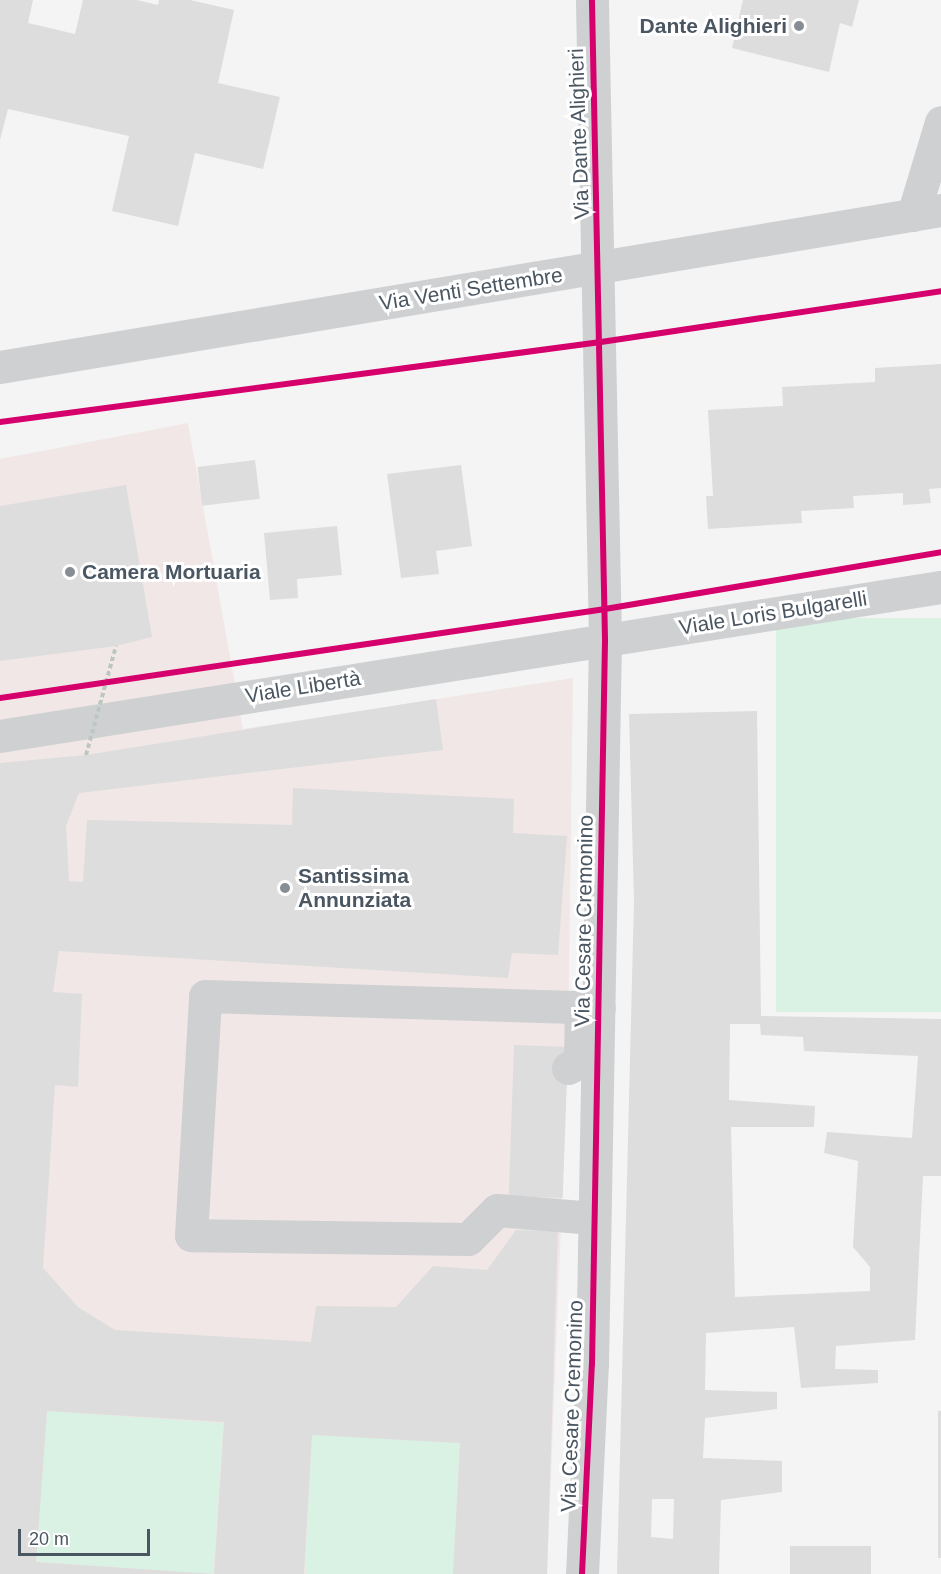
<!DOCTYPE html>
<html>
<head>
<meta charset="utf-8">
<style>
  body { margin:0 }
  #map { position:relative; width:941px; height:1574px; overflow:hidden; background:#f4f4f4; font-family:Helvetica,sans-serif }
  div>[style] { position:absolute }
  .medical>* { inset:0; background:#f1e7e6 }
  .green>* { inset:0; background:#d9f2e3; transform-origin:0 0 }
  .building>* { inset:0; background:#ddddde; transform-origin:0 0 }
  .path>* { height:4px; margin-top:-2px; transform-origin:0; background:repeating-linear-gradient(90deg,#bcc7c4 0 4.5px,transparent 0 7.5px) }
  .minor>* { height:33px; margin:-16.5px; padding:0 16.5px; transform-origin:16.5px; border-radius:16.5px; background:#ced0d2 }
  .path-bridge>* { height:4px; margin-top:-2px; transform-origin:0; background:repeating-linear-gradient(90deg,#bcc7c4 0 4.5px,transparent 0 7.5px) }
  .cycleway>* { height:6px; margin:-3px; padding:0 3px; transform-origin:3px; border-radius:3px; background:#d6006c }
  .dots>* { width:16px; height:16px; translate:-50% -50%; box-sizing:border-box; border:3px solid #fff; border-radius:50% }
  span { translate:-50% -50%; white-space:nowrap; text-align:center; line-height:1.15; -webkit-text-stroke:6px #fff; paint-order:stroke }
  .poi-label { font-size:21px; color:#4a5661; font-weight:700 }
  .right { translate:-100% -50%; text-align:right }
  .left { translate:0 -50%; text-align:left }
  .street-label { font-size:21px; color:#4a5661 }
  .scale { position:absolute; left:18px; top:1529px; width:132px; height:27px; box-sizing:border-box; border:3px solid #4a5661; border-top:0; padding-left:8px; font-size:18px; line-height:21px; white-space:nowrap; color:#4a5661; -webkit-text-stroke:4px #fff; paint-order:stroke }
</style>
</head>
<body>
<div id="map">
  <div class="medical">
    <i style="clip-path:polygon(188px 423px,243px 729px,573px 678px,568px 1047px,547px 1574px,0 1574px,0 459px)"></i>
  </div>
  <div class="green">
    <i style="left:941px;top:618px;width:394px;height:165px;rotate:90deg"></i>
    <i style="left:47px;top:1411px;width:177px;height:151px;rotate:4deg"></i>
    <i style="left:312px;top:1435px;width:148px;height:139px;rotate:3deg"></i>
  </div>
  <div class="building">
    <i style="clip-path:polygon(0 0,33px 0,28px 23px,75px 34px,83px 0,137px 0,158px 5px,159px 0,190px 0,234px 10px,218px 83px,280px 97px,263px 169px,195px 153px,178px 226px,112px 211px,129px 136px,8px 109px,0 140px)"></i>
    <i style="clip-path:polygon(743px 0,859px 0,852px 27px,840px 23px,829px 72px,732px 48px)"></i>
    <i style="clip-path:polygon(941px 364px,941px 488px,929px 489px,931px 503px,903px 505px,903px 493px,853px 496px,854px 508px,801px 511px,802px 523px,708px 529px,706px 496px,713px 496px,708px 410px,783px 406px,782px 387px,875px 382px,875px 368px)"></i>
    <i style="left:255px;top:460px;width:39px;height:58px;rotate:83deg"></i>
    <i style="clip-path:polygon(461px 465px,472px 546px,436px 551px,439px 574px,401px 578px,387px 474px)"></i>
    <i style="clip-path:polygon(126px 485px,152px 637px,116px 646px,0 661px,0 506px)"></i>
    <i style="clip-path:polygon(337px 526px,342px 575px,297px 579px,298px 598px,270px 600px,264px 533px)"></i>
    <i style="clip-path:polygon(436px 699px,443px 750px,79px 793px,66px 826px,69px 881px,83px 882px,87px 820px,292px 825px,293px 788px,514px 799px,513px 833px,567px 836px,558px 955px,512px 953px,508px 978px,59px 951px,53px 992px,82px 994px,78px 1087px,55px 1085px,43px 1268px,78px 1307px,115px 1330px,311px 1342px,316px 1306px,396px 1307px,433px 1266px,487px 1270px,516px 1230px,558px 1231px,547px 1574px,453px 1574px,460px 1443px,312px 1435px,304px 1574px,214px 1574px,224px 1422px,47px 1411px,36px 1562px,214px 1574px,0 1574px,0 763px,86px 755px)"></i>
    <i style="clip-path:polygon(evenodd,757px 711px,761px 1016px,941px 1019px,941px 1176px,923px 1176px,915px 1340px,836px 1346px,835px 1369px,878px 1370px,878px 1383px,801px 1388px,794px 1327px,706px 1333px,705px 1390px,777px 1392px,777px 1409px,705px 1418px,703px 1458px,782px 1461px,782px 1492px,721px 1500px,719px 1574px,617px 1574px,634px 901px,629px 714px,757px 711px,730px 1024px,760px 1024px,761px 1035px,803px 1037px,804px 1051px,918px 1056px,912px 1138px,827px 1132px,824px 1153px,858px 1161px,853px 1247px,870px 1267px,870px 1291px,735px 1297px,731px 1127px,814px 1127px,815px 1106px,729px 1100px,730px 1024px,757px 711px,652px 1499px,674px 1499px,673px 1539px,651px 1537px,652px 1499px)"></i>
    <i style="left:568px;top:1047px;width:151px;height:54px;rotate:92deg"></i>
    <i style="left:938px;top:1411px;width:3px;height:147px"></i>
    <i style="left:871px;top:1546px;width:28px;height:81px;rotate:90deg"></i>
  </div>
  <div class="path">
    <i style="left:639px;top:336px;width:305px;rotate:-8.5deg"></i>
    <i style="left:0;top:422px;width:565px;rotate:-7.63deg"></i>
  </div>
  <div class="minor">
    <i style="left:913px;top:215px;width:97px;rotate:-73.2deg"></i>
    <i style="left:0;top:367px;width:954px;rotate:-9.47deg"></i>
    <i style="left:0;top:736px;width:953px;rotate:-9deg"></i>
    <i style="left:568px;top:1068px;width:13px;rotate:-27deg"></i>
    <i style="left:580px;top:1062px;width:39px;rotate:-89deg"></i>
    <i style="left:593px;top:1218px;width:96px;rotate:-175.2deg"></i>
    <i style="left:497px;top:1210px;width:41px;rotate:135deg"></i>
    <i style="left:468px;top:1239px;width:277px;rotate:-179.2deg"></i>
    <i style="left:191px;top:1235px;width:239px;rotate:-86.6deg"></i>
    <i style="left:205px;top:996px;width:394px;rotate:1.7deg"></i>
    <i style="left:582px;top:1574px;width:210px;rotate:-87.3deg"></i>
    <i style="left:592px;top:1364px;width:725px;rotate:-88.97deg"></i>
    <i style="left:605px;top:639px;width:639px;rotate:-91.17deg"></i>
  </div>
  <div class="path-bridge">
    <i style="left:86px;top:755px;width:113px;rotate:-74.6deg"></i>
  </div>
  <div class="cycleway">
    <i style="left:0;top:422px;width:606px;rotate:-7.58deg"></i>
    <i style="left:601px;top:342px;width:344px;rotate:-8.5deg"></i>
    <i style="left:0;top:698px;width:612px;rotate:-8.37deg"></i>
    <i style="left:605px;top:609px;width:341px;rotate:-9.6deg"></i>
    <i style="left:582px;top:1574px;width:210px;rotate:-87.3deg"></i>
    <i style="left:592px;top:1364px;width:725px;rotate:-88.97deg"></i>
    <i style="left:605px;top:639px;width:639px;rotate:-91.17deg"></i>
  </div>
  <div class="dots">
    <i style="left:799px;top:26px;background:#868d94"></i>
    <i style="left:70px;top:572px;background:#868d94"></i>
    <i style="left:285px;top:888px;background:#868d94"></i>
  </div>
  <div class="poi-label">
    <span class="right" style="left:787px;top:26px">Dante Alighieri</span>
    <span class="left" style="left:82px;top:572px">Camera Mortuaria</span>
    <span class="left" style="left:298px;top:888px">Santissima<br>Annunziata</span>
  </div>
  <div class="street-label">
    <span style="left:579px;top:134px;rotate:-92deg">Via Dante Alighieri</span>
    <span style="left:471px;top:289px;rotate:-9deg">Via Venti Settembre</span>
    <span style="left:773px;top:613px;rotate:-9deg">Viale Loris Bulgarelli</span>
    <span style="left:303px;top:687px;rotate:-9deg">Viale Libertà</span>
    <span style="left:584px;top:921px;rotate:-89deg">Via Cesare Cremonino</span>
    <span style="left:572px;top:1406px;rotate:-88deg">Via Cesare Cremonino</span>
  </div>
  <div class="scale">20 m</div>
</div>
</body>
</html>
